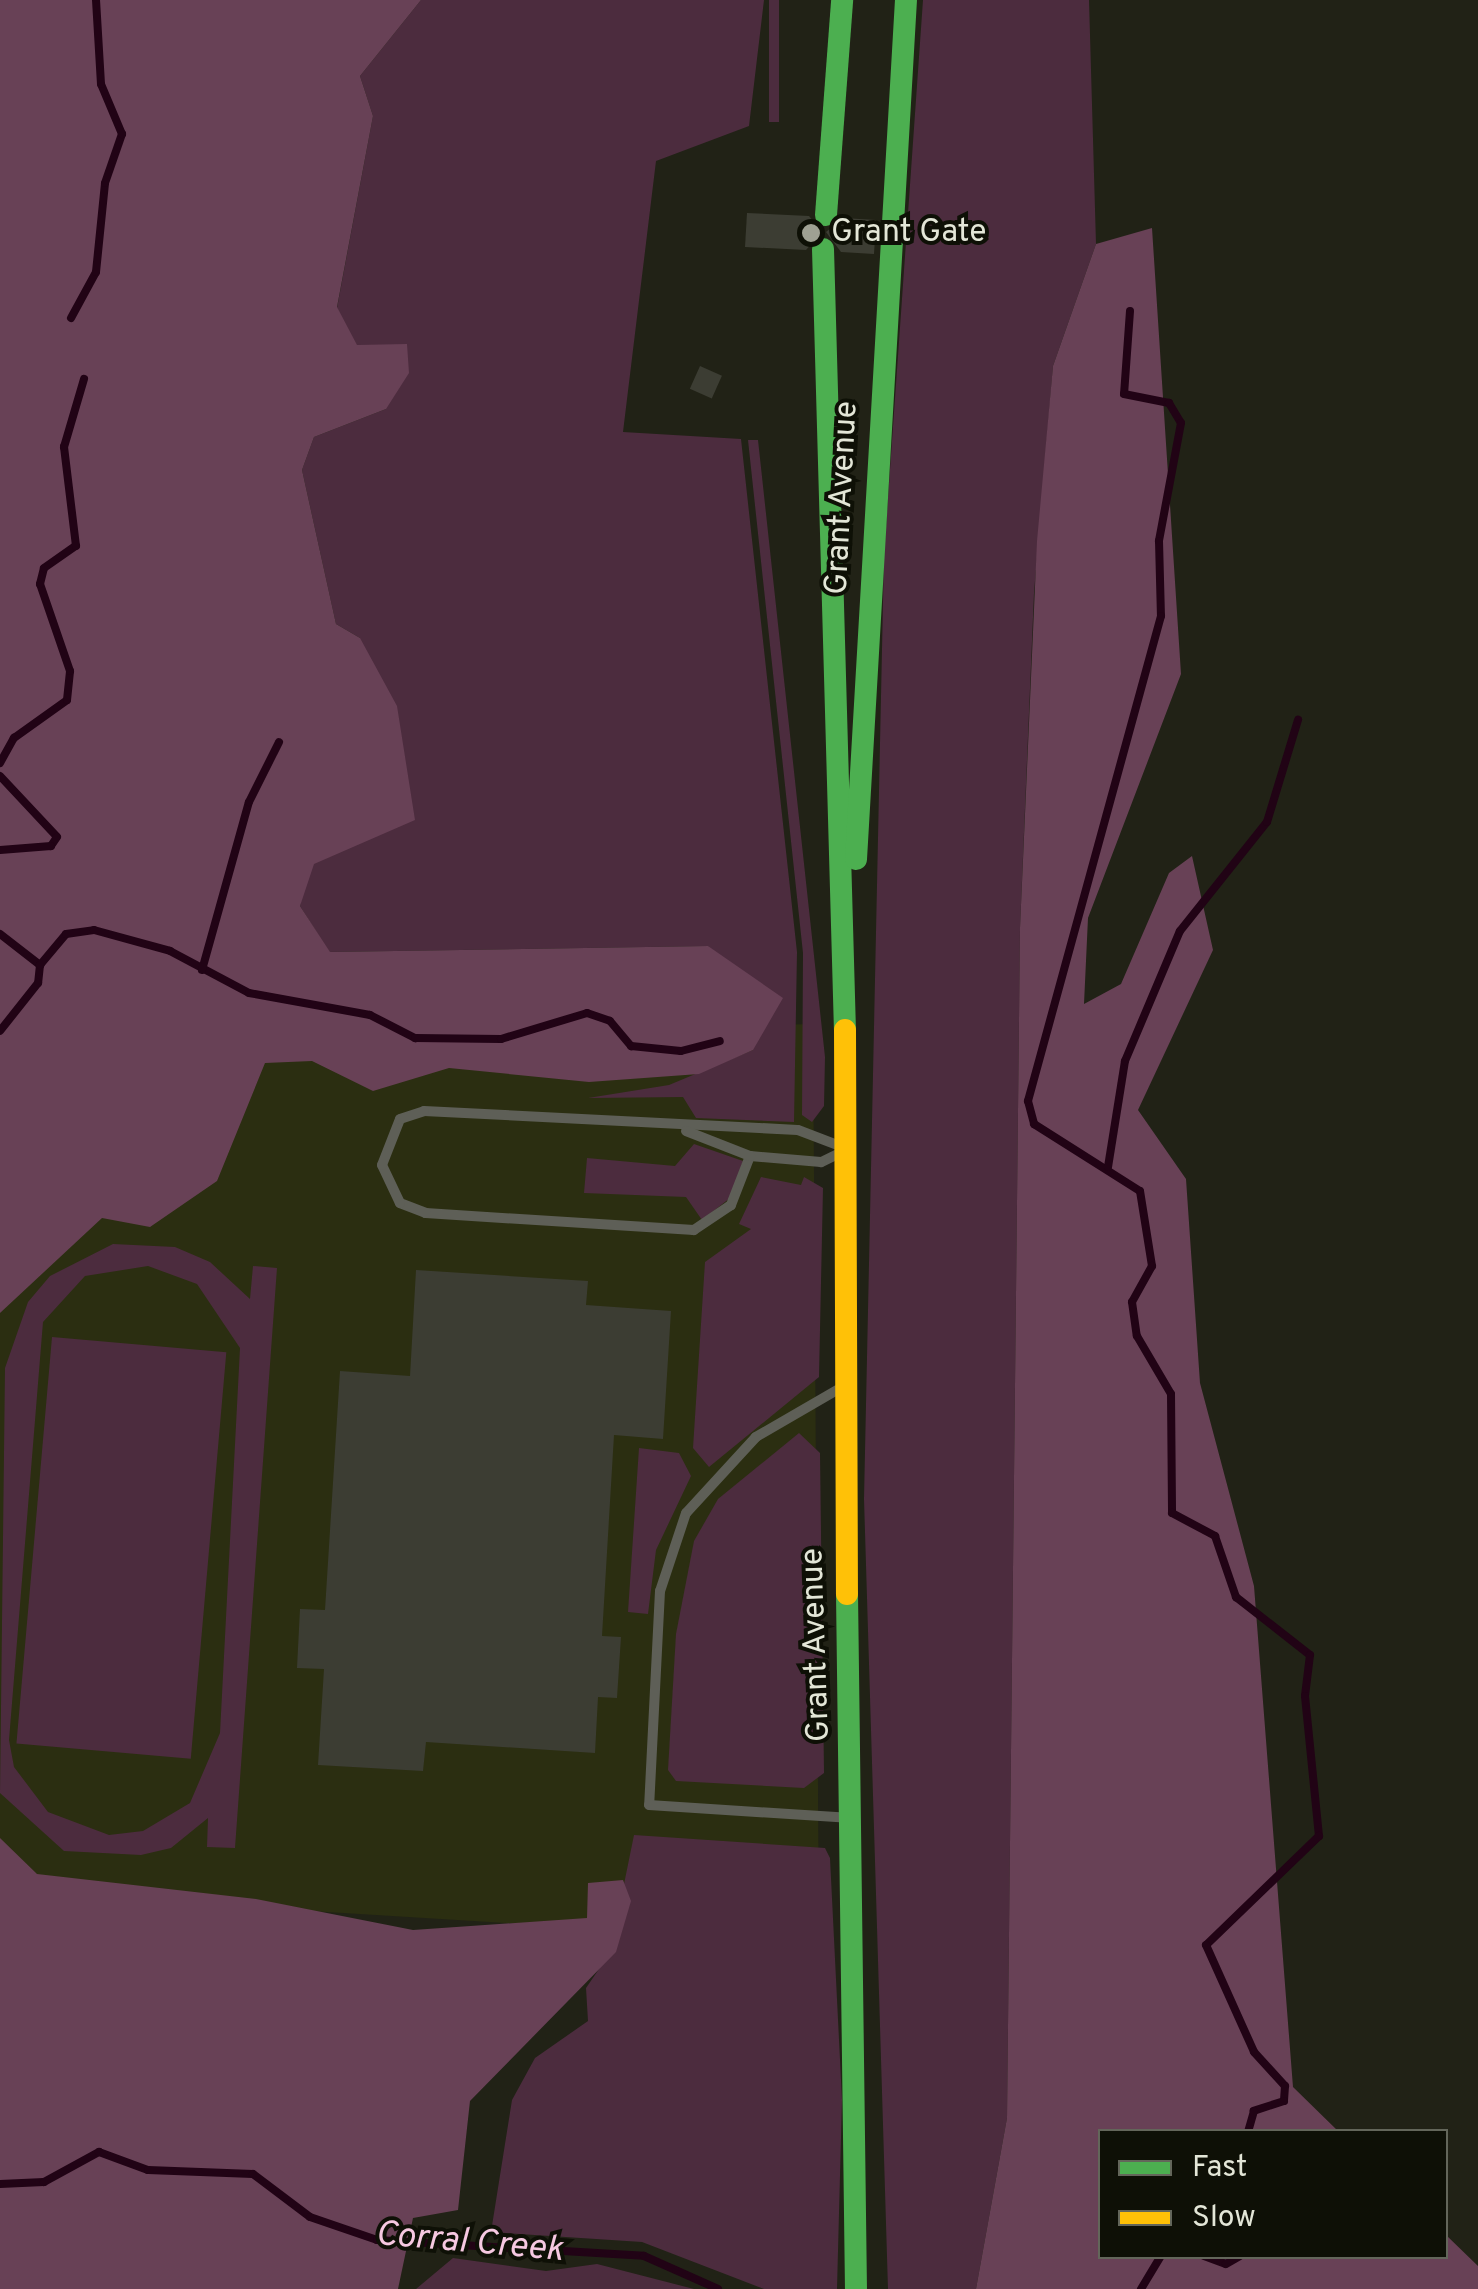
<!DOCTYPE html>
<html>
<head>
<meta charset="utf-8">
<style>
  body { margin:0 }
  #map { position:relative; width:1478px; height:2289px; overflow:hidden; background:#212216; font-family:Overpass,sans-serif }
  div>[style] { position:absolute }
  .built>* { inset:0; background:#2b2e11 }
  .green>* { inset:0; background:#4c2c3e; transform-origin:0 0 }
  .forest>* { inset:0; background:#684156 }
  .stream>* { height:8px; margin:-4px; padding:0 4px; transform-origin:4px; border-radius:4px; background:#210315 }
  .building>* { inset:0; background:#3c3d33; transform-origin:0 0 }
  .lane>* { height:10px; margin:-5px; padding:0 5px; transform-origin:5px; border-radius:5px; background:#5e5f57 }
  .fast>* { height:22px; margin:-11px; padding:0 11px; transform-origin:11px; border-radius:11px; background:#4caf50 }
  .slow>* { height:22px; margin:-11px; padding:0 11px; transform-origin:11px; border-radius:11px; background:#ffc107 }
  .dots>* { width:28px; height:28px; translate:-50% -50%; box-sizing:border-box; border:5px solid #0e1006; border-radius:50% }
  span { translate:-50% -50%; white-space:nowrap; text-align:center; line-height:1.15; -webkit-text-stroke:8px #0e1006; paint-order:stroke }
  .poi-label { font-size:32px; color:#e3e6d7 }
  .left { translate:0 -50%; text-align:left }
  .street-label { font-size:32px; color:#e3e6d7 }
  .water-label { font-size:35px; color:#f6c8e1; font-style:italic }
  .legend { position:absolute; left:1098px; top:2129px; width:350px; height:130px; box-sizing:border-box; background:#0e1006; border:2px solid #63665a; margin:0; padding:12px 18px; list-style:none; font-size:30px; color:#e3e6d7 }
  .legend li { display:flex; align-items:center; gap:20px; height:50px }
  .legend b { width:50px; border:2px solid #63665a }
</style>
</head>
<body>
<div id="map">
  <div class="built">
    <i style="clip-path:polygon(813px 1024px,819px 1942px,0 1892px,0 1172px,183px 1038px)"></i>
  </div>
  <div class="green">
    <i style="clip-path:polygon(421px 0,764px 0,749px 126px,656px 161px,623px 432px,741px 439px,797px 952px,794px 1122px,696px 1118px,683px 1097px,588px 1098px,669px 1085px,753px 1050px,708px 946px,329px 952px,300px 906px,360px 638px,336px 624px,302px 470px,314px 437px,386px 409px,337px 308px,373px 116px,360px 76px)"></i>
    <i style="left:769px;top:0;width:10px;height:122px"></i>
    <i style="clip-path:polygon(923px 0,1089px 0,1096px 244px,1053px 366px,1034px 593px,1020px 928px,1007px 2118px,976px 2289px,888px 2289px,864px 1499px,884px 555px)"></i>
    <i style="clip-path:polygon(748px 440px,758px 440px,825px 1057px,824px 1106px,812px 1122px,802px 1115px,803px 953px)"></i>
    <i style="clip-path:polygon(694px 1144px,743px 1161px,730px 1198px,702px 1220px,686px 1197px,584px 1193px,587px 1158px,675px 1166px)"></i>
    <i style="clip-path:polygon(761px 1177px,801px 1185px,804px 1177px,823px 1188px,819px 1377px,709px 1467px,693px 1448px,705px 1262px,751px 1229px,739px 1224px)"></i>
    <i style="clip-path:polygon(evenodd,113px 1244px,175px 1247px,210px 1262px,250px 1299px,253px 1266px,277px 1268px,235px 1848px,207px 1847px,208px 1818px,171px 1848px,141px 1855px,64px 1851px,0 1793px,5px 1368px,28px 1302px,50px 1276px,113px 1244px,148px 1266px,197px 1284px,240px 1348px,220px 1733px,190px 1803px,143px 1831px,109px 1835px,48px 1812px,14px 1767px,9px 1740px,43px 1322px,85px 1276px,148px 1266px)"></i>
    <i style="left:52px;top:1337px;width:175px;height:408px;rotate:5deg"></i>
    <i style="clip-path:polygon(799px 1433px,820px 1453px,824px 1773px,804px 1788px,676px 1781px,668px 1770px,676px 1634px,694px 1541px,718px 1499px)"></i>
    <i style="clip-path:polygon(639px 1448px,679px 1453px,691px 1476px,656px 1550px,648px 1614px,628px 1612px)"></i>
    <i style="clip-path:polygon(634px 1835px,825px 1848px,830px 1858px,842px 2100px,837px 2289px,764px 2289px,642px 2242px,491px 2232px,512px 2100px,535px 2058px,588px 2021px,586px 1988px,610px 1953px)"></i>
    <i style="clip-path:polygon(453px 2258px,546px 2271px,597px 2264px,694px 2289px,416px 2289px)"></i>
  </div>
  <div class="forest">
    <i style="clip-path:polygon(0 0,421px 0,360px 76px,373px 116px,337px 307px,357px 345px,407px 344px,409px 373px,386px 409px,314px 437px,302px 470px,336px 624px,360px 638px,397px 706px,415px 820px,314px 864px,300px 906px,330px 952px,708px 946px,783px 998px,753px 1050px,699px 1074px,589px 1082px,449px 1068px,373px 1091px,312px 1061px,265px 1063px,217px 1181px,150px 1227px,102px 1218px,0 1313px)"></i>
    <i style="clip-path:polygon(1152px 228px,1181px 674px,1088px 918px,1084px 1004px,1121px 984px,1169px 873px,1192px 856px,1213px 950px,1138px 1110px,1186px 1179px,1200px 1383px,1254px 1586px,1293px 2087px,1338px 2131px,1100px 2132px,1100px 2256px,1446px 2256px,1446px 2235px,1478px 2266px,1478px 2289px,976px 2289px,1007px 2118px,1020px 928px,1037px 541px,1053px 366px,1096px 244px)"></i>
    <i style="clip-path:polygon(0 1838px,37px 1874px,256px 1899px,413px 1930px,587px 1918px,588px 1883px,623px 1880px,631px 1901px,616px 1952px,470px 2101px,458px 2210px,413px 2218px,398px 2289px,0 2289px)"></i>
  </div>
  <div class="stream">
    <i style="left:1130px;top:311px;width:83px;rotate:94.1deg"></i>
    <i style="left:1124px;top:394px;width:46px;rotate:11.3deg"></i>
    <i style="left:1169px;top:403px;width:23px;rotate:59deg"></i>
    <i style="left:1181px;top:423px;width:120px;rotate:100.6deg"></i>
    <i style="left:1159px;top:541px;width:75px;rotate:88.5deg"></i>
    <i style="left:1161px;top:616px;width:503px;rotate:105.34deg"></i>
    <i style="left:1028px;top:1101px;width:24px;rotate:75deg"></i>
    <i style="left:1034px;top:1124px;width:125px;rotate:32.3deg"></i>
    <i style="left:1140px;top:1191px;width:76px;rotate:80.9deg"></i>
    <i style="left:1152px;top:1266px;width:41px;rotate:119.1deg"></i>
    <i style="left:1132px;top:1302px;width:34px;rotate:82deg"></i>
    <i style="left:1137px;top:1336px;width:67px;rotate:59.6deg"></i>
    <i style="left:1171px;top:1394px;width:119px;rotate:89.5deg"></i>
    <i style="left:1172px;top:1513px;width:49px;rotate:28.1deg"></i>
    <i style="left:1215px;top:1536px;width:65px;rotate:71deg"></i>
    <i style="left:1236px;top:1597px;width:94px;rotate:38.1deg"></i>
    <i style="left:1310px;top:1655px;width:41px;rotate:97deg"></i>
    <i style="left:1305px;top:1696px;width:141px;rotate:84.3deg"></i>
    <i style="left:1319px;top:1836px;width:157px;rotate:136deg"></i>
    <i style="left:1206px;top:1945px;width:117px;rotate:65.8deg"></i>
    <i style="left:1254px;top:2052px;width:46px;rotate:47.6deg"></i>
    <i style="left:1285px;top:2086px;width:15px;rotate:94deg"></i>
    <i style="left:1284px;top:2101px;width:32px;rotate:162deg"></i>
    <i style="left:1254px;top:2111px;width:22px;rotate:106deg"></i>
    <i style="left:71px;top:318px;width:52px;rotate:-61.5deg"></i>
    <i style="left:96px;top:272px;width:89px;rotate:-84.2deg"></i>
    <i style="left:105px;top:183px;width:52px;rotate:-70.9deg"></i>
    <i style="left:122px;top:134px;width:54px;rotate:-112.8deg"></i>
    <i style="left:101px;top:84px;width:84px;rotate:-93.4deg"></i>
    <i style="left:0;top:763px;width:29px;rotate:-61deg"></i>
    <i style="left:14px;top:738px;width:65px;rotate:-35.6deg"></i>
    <i style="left:67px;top:700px;width:29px;rotate:-84deg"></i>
    <i style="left:70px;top:671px;width:92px;rotate:-109deg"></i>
    <i style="left:40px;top:584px;width:16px;rotate:-76deg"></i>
    <i style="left:44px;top:568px;width:39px;rotate:-35deg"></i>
    <i style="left:76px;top:546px;width:100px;rotate:-96.9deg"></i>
    <i style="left:64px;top:447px;width:71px;rotate:-73.6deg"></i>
    <i style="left:0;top:776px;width:83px;rotate:46.9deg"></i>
    <i style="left:57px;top:837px;width:11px;rotate:124deg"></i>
    <i style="left:51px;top:846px;width:51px;rotate:175.5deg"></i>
    <i style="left:0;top:934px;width:51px;rotate:37.8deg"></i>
    <i style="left:40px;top:965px;width:18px;rotate:96deg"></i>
    <i style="left:38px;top:983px;width:61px;rotate:128.4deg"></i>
    <i style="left:40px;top:965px;width:40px;rotate:-50deg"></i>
    <i style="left:66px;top:934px;width:28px;rotate:-8deg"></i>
    <i style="left:94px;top:930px;width:79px;rotate:15.4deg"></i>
    <i style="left:170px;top:951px;width:89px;rotate:28deg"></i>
    <i style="left:249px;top:993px;width:123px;rotate:10.3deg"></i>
    <i style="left:370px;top:1015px;width:51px;rotate:27.1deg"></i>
    <i style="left:415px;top:1038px;width:86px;rotate:0.7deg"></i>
    <i style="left:501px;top:1039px;width:90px;rotate:-16.8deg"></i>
    <i style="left:587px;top:1013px;width:24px;rotate:19deg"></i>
    <i style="left:610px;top:1021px;width:33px;rotate:50deg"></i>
    <i style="left:631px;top:1046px;width:50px;rotate:5.7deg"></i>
    <i style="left:681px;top:1051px;width:40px;rotate:-14.4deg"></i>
    <i style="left:202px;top:970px;width:174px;rotate:-74.4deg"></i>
    <i style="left:249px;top:802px;width:67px;rotate:-63.4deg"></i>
    <i style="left:1108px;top:1167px;width:107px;rotate:-80.9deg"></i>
    <i style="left:1125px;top:1061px;width:141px;rotate:-67.1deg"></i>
    <i style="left:1180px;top:931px;width:139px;rotate:-51.4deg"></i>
    <i style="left:1267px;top:822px;width:107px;rotate:-73.1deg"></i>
    <i style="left:0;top:2184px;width:44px;rotate:-2.6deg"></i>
    <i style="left:44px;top:2182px;width:63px;rotate:-28.6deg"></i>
    <i style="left:99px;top:2152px;width:52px;rotate:20.2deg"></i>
    <i style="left:148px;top:2170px;width:105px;rotate:2.2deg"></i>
    <i style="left:253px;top:2174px;width:71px;rotate:37deg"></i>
    <i style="left:310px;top:2217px;width:71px;rotate:18.9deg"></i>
    <i style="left:377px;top:2240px;width:267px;rotate:3.4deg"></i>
    <i style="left:644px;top:2256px;width:81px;rotate:24deg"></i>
    <i style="left:1204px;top:2256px;width:23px;rotate:20deg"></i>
    <i style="left:1226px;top:2264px;width:16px;rotate:-30deg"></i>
    <i style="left:1141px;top:2289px;width:39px;rotate:-59deg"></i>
  </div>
  <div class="building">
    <i style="clip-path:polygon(747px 213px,809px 216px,822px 232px,806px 250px,745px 247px)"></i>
    <i style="clip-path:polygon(843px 218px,876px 220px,874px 254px,841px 252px,826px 232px)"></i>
    <i style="left:700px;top:366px;width:24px;height:25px;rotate:24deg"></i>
    <i style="clip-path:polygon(416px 1270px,588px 1281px,586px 1305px,671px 1311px,663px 1439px,614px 1435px,602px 1636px,621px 1637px,617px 1698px,598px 1697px,595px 1753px,426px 1742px,423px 1771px,318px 1765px,324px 1669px,297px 1668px,300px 1609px,325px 1610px,340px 1371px,410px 1376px)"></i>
  </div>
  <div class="lane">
    <i style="left:424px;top:1111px;width:374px;rotate:2.9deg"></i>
    <i style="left:798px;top:1130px;width:53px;rotate:20.8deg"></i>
    <i style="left:848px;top:1149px;width:30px;rotate:154deg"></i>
    <i style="left:821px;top:1162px;width:71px;rotate:-175.2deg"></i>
    <i style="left:750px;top:1156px;width:53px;rotate:111.2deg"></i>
    <i style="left:731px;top:1205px;width:45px;rotate:146deg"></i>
    <i style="left:694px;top:1230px;width:269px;rotate:-176.4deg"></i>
    <i style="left:426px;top:1213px;width:28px;rotate:-159deg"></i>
    <i style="left:400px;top:1203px;width:42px;rotate:-115.3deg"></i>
    <i style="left:382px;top:1165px;width:49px;rotate:-68.6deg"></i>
    <i style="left:400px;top:1119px;width:25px;rotate:-18deg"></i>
    <i style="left:686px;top:1131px;width:69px;rotate:21.3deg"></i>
    <i style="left:837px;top:1390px;width:94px;rotate:149.9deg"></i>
    <i style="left:756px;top:1437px;width:103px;rotate:132.6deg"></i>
    <i style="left:686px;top:1513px;width:82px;rotate:108.4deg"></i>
    <i style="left:660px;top:1591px;width:214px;rotate:92.9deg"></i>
    <i style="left:649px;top:1805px;width:203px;rotate:3.7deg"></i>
  </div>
  <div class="fast">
    <i style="left:826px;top:215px;width:216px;rotate:-85.7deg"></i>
    <i style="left:823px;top:249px;width:781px;rotate:88.39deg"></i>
    <i style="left:856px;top:859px;width:860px;rotate:-86.67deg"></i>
    <i style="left:847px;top:1594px;width:695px;rotate:89.26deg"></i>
  </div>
  <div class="slow">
    <i style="left:845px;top:1030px;width:564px;rotate:89.8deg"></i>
  </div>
  <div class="dots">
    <i style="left:811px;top:233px;background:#9fa193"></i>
  </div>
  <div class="poi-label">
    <span class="left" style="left:831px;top:233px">Grant Gate</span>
  </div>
  <div class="street-label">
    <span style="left:843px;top:498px;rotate:-87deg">Grant Avenue</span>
    <span style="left:817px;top:1645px;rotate:-92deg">Grant Avenue</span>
  </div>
  <div class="water-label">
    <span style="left:469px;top:2243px;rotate:5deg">Corral Creek</span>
  </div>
  <ul class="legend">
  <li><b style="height:12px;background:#4caf50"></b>Fast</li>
  <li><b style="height:12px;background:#ffc107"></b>Slow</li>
  </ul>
</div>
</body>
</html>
